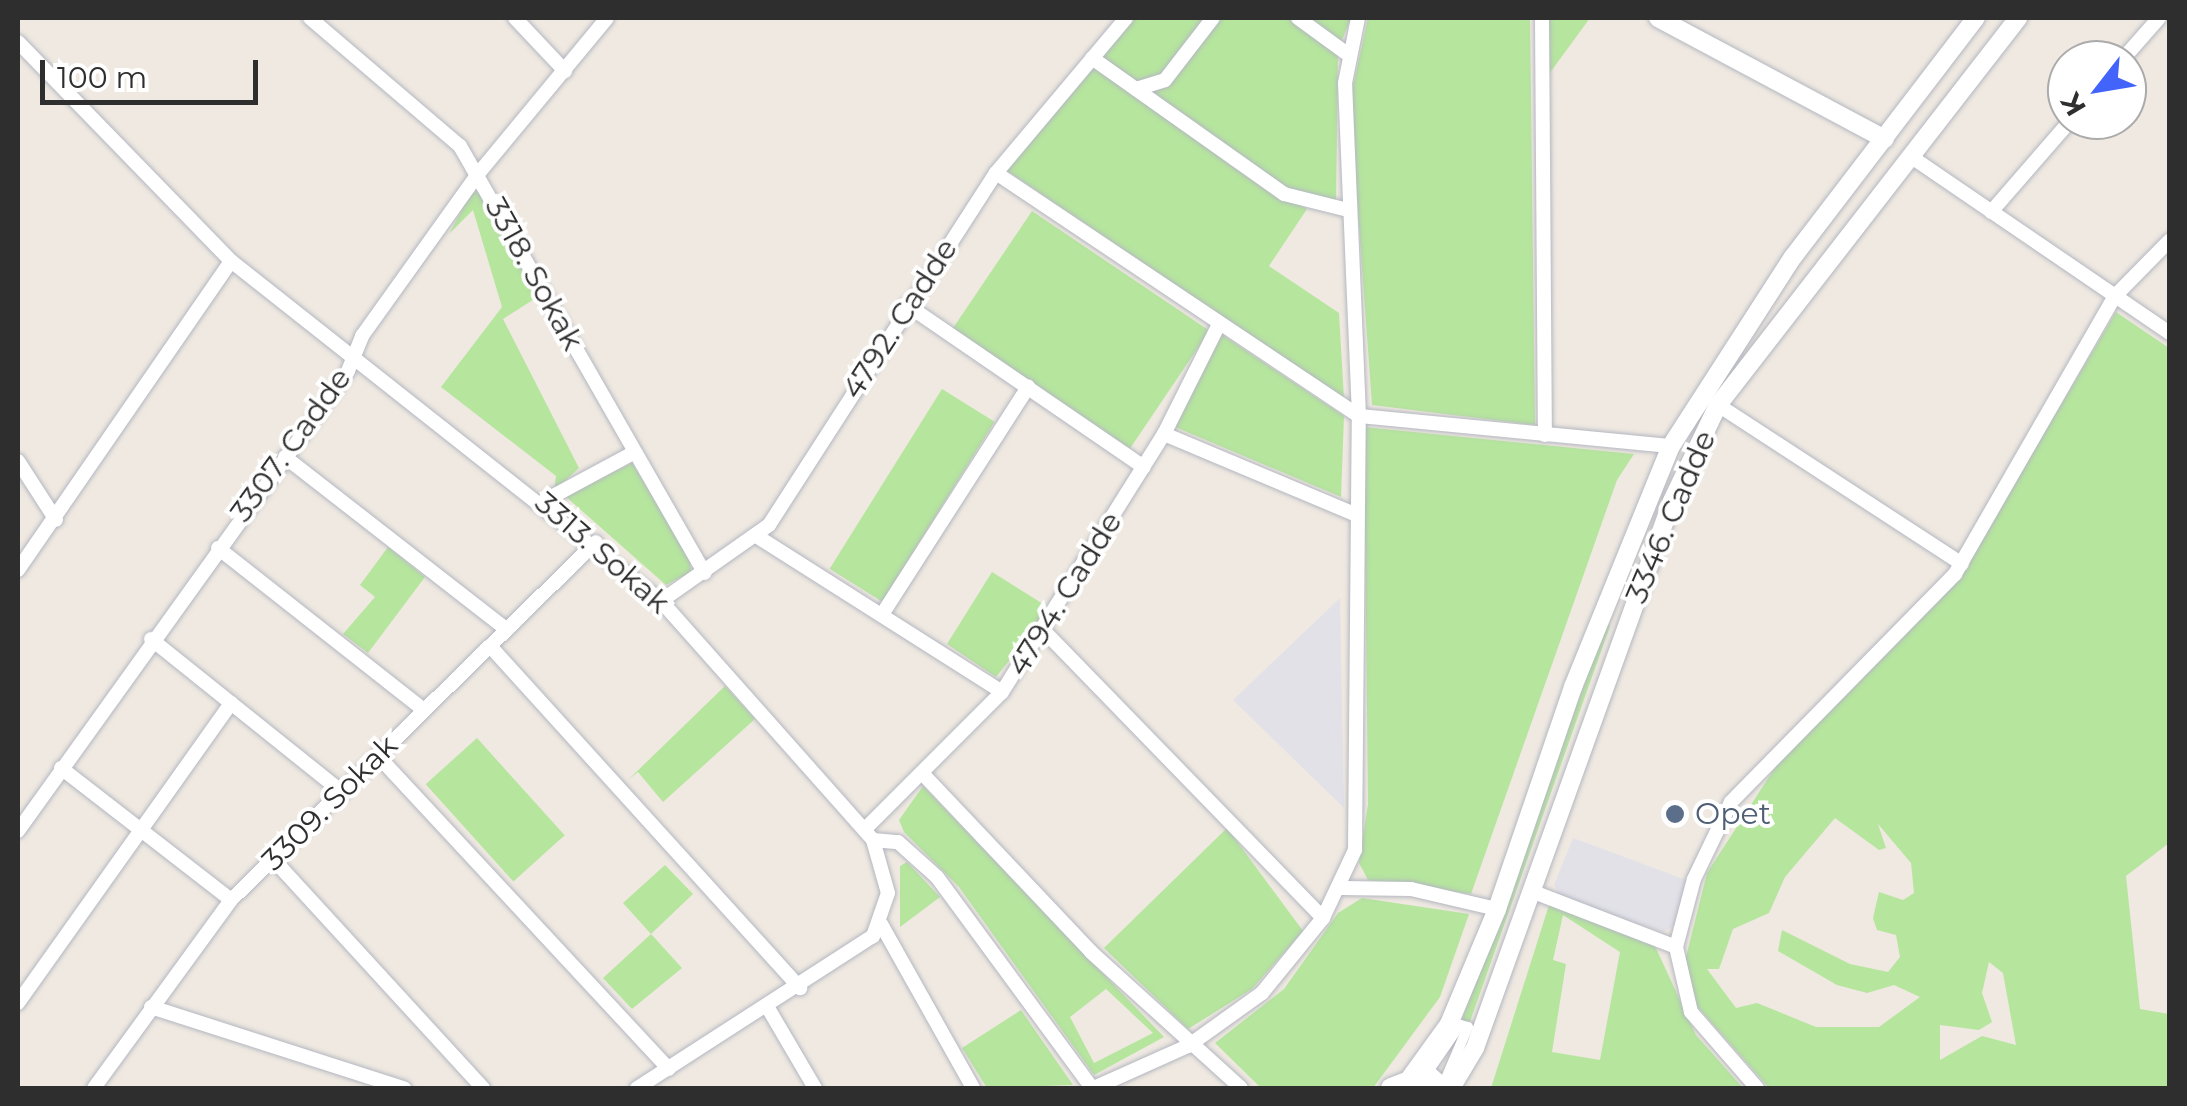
<!DOCTYPE html>
<html>
<head>
<meta charset="utf-8">
<style>
  body { margin:0 }
  #map { position:relative; width:2187px; height:1106px; overflow:hidden; background:#efe9e1; font-family:Montserrat,sans-serif }
  div>[style] { position:absolute }
  .industrial>* { inset:0; background:#e3e1e8 }
  .green>* { inset:0; background:#b6e59e; transform-origin:0 0 }
  .roads { filter:drop-shadow(0 0 2px #b4b7c1) drop-shadow(0 0 2px #b4b7c1) }
  .pedestrian>* { height:10px; margin:-5px; padding:0 5px; transform-origin:5px; border-radius:5px; background:#fff }
  .minor>* { height:14px; margin:-7px; padding:0 7px; transform-origin:7px; border-radius:7px; background:#fff }
  .tertiary>* { height:18px; margin:-9px; padding:0 9px; transform-origin:9px; border-radius:9px; background:#fff }
  .secondary>* { height:20px; margin:-10px; padding:0 10px; transform-origin:10px; border-radius:10px; background:#fff }
  .dots>* { width:28px; height:28px; translate:-50% -50%; box-sizing:border-box; border:5px solid #fff; border-radius:50% }
  span { translate:-50% -50%; white-space:nowrap; text-align:center; line-height:1.15; -webkit-text-stroke:8px #fff; paint-order:stroke }
  .street-label { font-size:30px; color:#2e2e2e }
  .service-label { font-size:30px; color:#4e5e75 }
  .left { translate:0 -50%; text-align:left }
  .frame { position:absolute; inset:0; border:20px solid #2e2e2e; pointer-events:none }
  .north { position:absolute; left:2047px; top:40px; width:100px; height:100px; box-sizing:border-box; background:#fff; border:2px solid #ababab; border-radius:50%; rotate:239deg; font-size:28px; font-weight:700; line-height:40px; text-align:center; color:#2e2e2e }
  .north::after { content:''; display:block; margin:auto; width:35px; height:45px; background:#4264fb; clip-path:polygon(50% 0,100% 100%,50% 72%,0 100%) }
  .scale { position:absolute; left:40px; top:60px; width:218px; height:45px; box-sizing:border-box; border:5px solid #2e2e2e; border-top:0; padding-left:12px; font-size:30px; line-height:35px; white-space:nowrap; color:#2e2e2e; -webkit-text-stroke:8px #fff; paint-order:stroke }
</style>
</head>
<body>
<div id="map">
  <div class="industrial">
    <i style="clip-path:polygon(1340px 598px,1344px 808px,1233px 700px)"></i>
    <i style="clip-path:polygon(1573px 838px,1686px 880px,1677px 923px,1664px 932px,1562px 899px,1554px 885px)"></i>
  </div>
  <div class="green">
    <i style="clip-path:polygon(1126px 18px,1205px 18px,1165px 74px,1136px 83px,1099px 54px)"></i>
    <i style="clip-path:polygon(1220px 18px,1294px 18px,1338px 50px,1336px 202px,1290px 190px,1148px 93px,1169px 82px)"></i>
    <i style="clip-path:polygon(1304px 18px,1351px 18px,1340px 45px)"></i>
    <i style="clip-path:polygon(1368px 18px,1530px 18px,1535px 425px,1372px 405px,1350px 100px)"></i>
    <i style="clip-path:polygon(1549px 18px,1590px 18px,1549px 74px)"></i>
    <i style="clip-path:polygon(1093px 63px,1233px 167px,1307px 209px,1269px 266px,1339px 313px,1344px 399px,1006px 170px)"></i>
    <i style="clip-path:polygon(482px 192px,539px 296px,503px 319px,579px 468px,554px 491px,556px 476px,441px 387px,502px 307px,473px 210px,449px 234px,471px 193px)"></i>
    <i style="left:1032px;top:211px;width:214px;height:142px;rotate:34deg"></i>
    <i style="clip-path:polygon(evenodd,2116px 312px,2169px 348px,2169px 843px,2126px 876px,2140px 1009px,2169px 1014px,2169px 1088px,1769px 1088px,1695px 1004px,1684px 965px,1707px 873px,1776px 766px,1963px 570px,2116px 312px,1835px 818px,1879px 850px,1886px 848px,1878px 824px,1911px 863px,1914px 893px,1903px 900px,1879px 892px,1873px 918px,1877px 930px,1896px 935px,1900px 957px,1888px 972px,1850px 964px,1782px 930px,1778px 951px,1837px 985px,1867px 993px,1894px 985px,1920px 997px,1879px 1027px,1816px 1027px,1757px 1003px,1736px 1008px,1707px 969px,1719px 969px,1733px 929px,1769px 913px,1785px 877px,1835px 818px,2116px 312px,1989px 962px,2003px 973px,2016px 1045px,1982px 1036px,1940px 1060px,1940px 1025px,1979px 1030px,1992px 1022px,1982px 993px,1989px 962px)"></i>
    <i style="clip-path:polygon(1221px 334px,1344px 416px,1341px 497px,1175px 427px)"></i>
    <i style="left:942px;top:389px;width:62px;height:212px;rotate:32deg"></i>
    <i style="clip-path:polygon(1364px 427px,1634px 454px,1617px 480px,1471px 894px,1368px 880px,1359px 863px,1368px 804px)"></i>
    <i style="clip-path:polygon(632px 463px,690px 559px,691px 572px,666px 585px,565px 496px)"></i>
    <i style="clip-path:polygon(388px 547px,425px 577px,368px 653px,343px 634px,375px 597px,360px 585px)"></i>
    <i style="clip-path:polygon(992px 572px,1051px 609px,996px 677px,947px 644px)"></i>
    <i style="clip-path:polygon(1606px 624px,1610px 626px,1468px 1027px,1460px 1025px)"></i>
    <i style="clip-path:polygon(725px 686px,755px 719px,663px 802px,638px 772px,628px 780px)"></i>
    <i style="left:477px;top:738px;width:131px;height:69px;rotate:48deg"></i>
    <i style="clip-path:polygon(evenodd,923px 786px,1164px 1037px,1094px 1075px,959px 887px,904px 832px,899px 820px,923px 786px,1106px 989px,1153px 1033px,1094px 1063px,1070px 1017px,1106px 989px)"></i>
    <i style="clip-path:polygon(1227px 828px,1303px 931px,1252px 989px,1188px 1029px,1104px 948px)"></i>
    <i style="clip-path:polygon(907px 862px,940px 897px,900px 927px,900px 866px)"></i>
    <i style="clip-path:polygon(665px 865px,693px 894px,651px 934px,682px 968px,632px 1009px,603px 978px,651px 934px,623px 903px)"></i>
    <i style="clip-path:polygon(1362px 898px,1469px 914px,1440px 997px,1373px 1088px,1261px 1088px,1215px 1043px,1284px 989px,1338px 913px)"></i>
    <i style="clip-path:polygon(evenodd,1549px 905px,1655px 946px,1696px 1035px,1743px 1088px,1491px 1088px,1549px 905px,1563px 915px,1620px 952px,1600px 1060px,1552px 1052px,1566px 964px,1553px 960px,1563px 915px)"></i>
    <i style="clip-path:polygon(1021px 1010px,1073px 1085px,987px 1088px,962px 1048px)"></i>
  </div>
  <div class="roads">
    <div class="pedestrian">
      <i style="left:1460px;top:1025px;width:8px;rotate:14deg"></i>
      <i style="left:1468px;top:1027px;width:61px;rotate:113.2deg"></i>
      <i style="left:1444px;top:1083px;width:20px;rotate:-139deg"></i>
      <i style="left:1429px;top:1070px;width:55px;rotate:-55.4deg"></i>
    </div>
    <div class="minor">
      <i style="left:310px;top:18px;width:197px;rotate:40.5deg"></i>
      <i style="left:460px;top:146px;width:492px;rotate:60.2deg"></i>
      <i style="left:515px;top:18px;width:73px;rotate:46.7deg"></i>
      <i style="left:1298px;top:18px;width:59px;rotate:36.1deg"></i>
      <i style="left:1542px;top:18px;width:417px;rotate:89.6deg"></i>
      <i style="left:18px;top:42px;width:305px;rotate:45.8deg"></i>
      <i style="left:231px;top:261px;width:548px;rotate:38.33deg"></i>
      <i style="left:661px;top:601px;width:319px;rotate:48.4deg"></i>
      <i style="left:873px;top:840px;width:55px;rotate:74.2deg"></i>
      <i style="left:888px;top:893px;width:46px;rotate:109.2deg"></i>
      <i style="left:873px;top:936px;width:281px;rotate:147.2deg"></i>
      <i style="left:1092px;top:58px;width:235px;rotate:35.3deg"></i>
      <i style="left:1284px;top:194px;width:66px;rotate:14deg"></i>
      <i style="left:2122px;top:60px;width:56px;rotate:-48.6deg"></i>
      <i style="left:1136px;top:89px;width:30px;rotate:-17deg"></i>
      <i style="left:1165px;top:80px;width:78px;rotate:-52.3deg"></i>
      <i style="left:1913px;top:158px;width:311px;rotate:34.3deg"></i>
      <i style="left:996px;top:173px;width:437px;rotate:33.8deg"></i>
      <i style="left:1359px;top:416px;width:313px;rotate:5.5deg"></i>
      <i style="left:1991px;top:212px;width:122px;rotate:-49deg"></i>
      <i style="left:907px;top:305px;width:287px;rotate:34.4deg"></i>
      <i style="left:1718px;top:405px;width:291px;rotate:33.1deg"></i>
      <i style="left:1164px;top:434px;width:206px;rotate:22.8deg"></i>
      <i style="left:285px;top:457px;width:280px;rotate:37.9deg"></i>
      <i style="left:18px;top:461px;width:70px;rotate:57.2deg"></i>
      <i style="left:544px;top:501px;width:103px;rotate:-28.3deg"></i>
      <i style="left:758px;top:537px;width:289px;rotate:32.4deg"></i>
      <i style="left:218px;top:548px;width:262px;rotate:38.2deg"></i>
      <i style="left:18px;top:570px;width:375px;rotate:-55.4deg"></i>
      <i style="left:661px;top:601px;width:132px;rotate:-35.1deg"></i>
      <i style="left:769px;top:525px;width:419px;rotate:-57.2deg"></i>
      <i style="left:996px;top:173px;width:202px;rotate:-50deg"></i>
      <i style="left:883px;top:613px;width:269px;rotate:-57.3deg"></i>
      <i style="left:1044px;top:631px;width:400px;rotate:45.8deg"></i>
      <i style="left:151px;top:639px;width:246px;rotate:38.7deg"></i>
      <i style="left:490px;top:646px;width:462px;rotate:47.8deg"></i>
      <i style="left:378px;top:756px;width:427px;rotate:47.1deg"></i>
      <i style="left:61px;top:768px;width:215px;rotate:37.8deg"></i>
      <i style="left:922px;top:773px;width:246px;rotate:46.6deg"></i>
      <i style="left:1091px;top:952px;width:202px;rotate:42.2deg"></i>
      <i style="left:866px;top:828px;width:192px;rotate:-45deg"></i>
      <i style="left:1002px;top:692px;width:305px;rotate:-57.9deg"></i>
      <i style="left:1164px;top:434px;width:121px;rotate:-63.4deg"></i>
      <i style="left:18px;top:831px;width:566px;rotate:-54.34deg"></i>
      <i style="left:348px;top:371px;width:38px;rotate:-68deg"></i>
      <i style="left:362px;top:336px;width:199px;rotate:-54.4deg"></i>
      <i style="left:478px;top:174px;width:202px;rotate:-50.4deg"></i>
      <i style="left:873px;top:840px;width:25px;rotate:5deg"></i>
      <i style="left:898px;top:842px;width:52px;rotate:41.9deg"></i>
      <i style="left:937px;top:877px;width:262px;rotate:53.7deg"></i>
      <i style="left:273px;top:859px;width:311px;rotate:47.5deg"></i>
      <i style="left:1342px;top:888px;width:69px;rotate:0.8deg"></i>
      <i style="left:1411px;top:889px;width:88px;rotate:13.1deg"></i>
      <i style="left:1531px;top:891px;width:155px;rotate:21.1deg"></i>
      <i style="left:881px;top:924px;width:188px;rotate:60.7deg"></i>
      <i style="left:18px;top:1003px;width:368px;rotate:-54.6deg"></i>
      <i style="left:151px;top:1007px;width:266px;rotate:17.8deg"></i>
      <i style="left:768px;top:1008px;width:93px;rotate:59.6deg"></i>
      <i style="left:94px;top:1088px;width:233px;rotate:-53.9deg"></i>
      <i style="left:231px;top:900px;width:511px;rotate:-44.45deg"></i>
      <i style="left:1094px;top:1088px;width:103px;rotate:-24.1deg"></i>
      <i style="left:1188px;top:1046px;width:91px;rotate:-35.6deg"></i>
      <i style="left:1262px;top:993px;width:97px;rotate:-50.9deg"></i>
      <i style="left:1323px;top:918px;width:75px;rotate:-64.8deg"></i>
      <i style="left:1355px;top:850px;width:434px;rotate:-89.5deg"></i>
      <i style="left:1359px;top:416px;width:333px;rotate:-92.4deg"></i>
      <i style="left:1345px;top:83px;width:66px;rotate:-78.7deg"></i>
      <i style="left:1757px;top:1088px;width:101px;rotate:-131deg"></i>
      <i style="left:1691px;top:1012px;width:67px;rotate:-103deg"></i>
      <i style="left:1676px;top:947px;width:70px;rotate:-75.2deg"></i>
      <i style="left:1694px;top:879px;width:85px;rotate:-64.3deg"></i>
      <i style="left:1731px;top:802px;width:320px;rotate:-45.5deg"></i>
      <i style="left:1955px;top:574px;width:321px;rotate:-60.1deg"></i>
      <i style="left:2115px;top:296px;width:78px;rotate:-45.5deg"></i>
    </div>
    <div class="tertiary">
      <i style="left:1658px;top:18px;width:257px;rotate:28.1deg"></i>
      <i style="left:1410px;top:1078px;width:67px;rotate:-54.2deg"></i>
      <i style="left:1449px;top:1024px;width:125px;rotate:-67.3deg"></i>
      <i style="left:1497px;top:909px;width:235px;rotate:-71.1deg"></i>
      <i style="left:1573px;top:687px;width:260px;rotate:-67.9deg"></i>
      <i style="left:1671px;top:446px;width:225px;rotate:-57.2deg"></i>
      <i style="left:1793px;top:257px;width:301px;rotate:-52.6deg"></i>
      <i style="left:1451px;top:1088px;width:47px;rotate:-59deg"></i>
      <i style="left:1475px;top:1048px;width:581px;rotate:-70.19deg"></i>
      <i style="left:1672px;top:501px;width:106px;rotate:-64.4deg"></i>
      <i style="left:1718px;top:405px;width:490px;rotate:-52.2deg"></i>
    </div>
    <div class="secondary">
      <i style="left:1391px;top:1088px;width:28px;rotate:-21deg"></i>
      <i style="left:1417px;top:1078px;width:22px;rotate:27deg"></i>
    </div>
  </div>
  <div class="dots">
    <i style="left:1675px;top:814px;background:#5c6f8a"></i>
  </div>
  <div class="street-label">
    <span style="left:534px;top:274px;rotate:61deg">3318. Sokak</span>
    <span style="left:900px;top:319px;rotate:-57deg">4792. Cadde</span>
    <span style="left:291px;top:445px;rotate:-54deg">3307. Cadde</span>
    <span style="left:1671px;top:517px;rotate:-67deg">3346. Cadde</span>
    <span style="left:602px;top:553px;rotate:41deg">3313. Sokak</span>
    <span style="left:1065px;top:594px;rotate:-58deg">4794. Cadde</span>
    <span style="left:330px;top:803px;rotate:-45deg">3309. Sokak</span>
  </div>
  <div class="service-label">
    <span class="left" style="left:1695px;top:814px">Opet</span>
  </div>
  <div class="frame"></div>
  <div class="north">K</div>
  <div class="scale">100 m</div>
</div>
</body>
</html>
